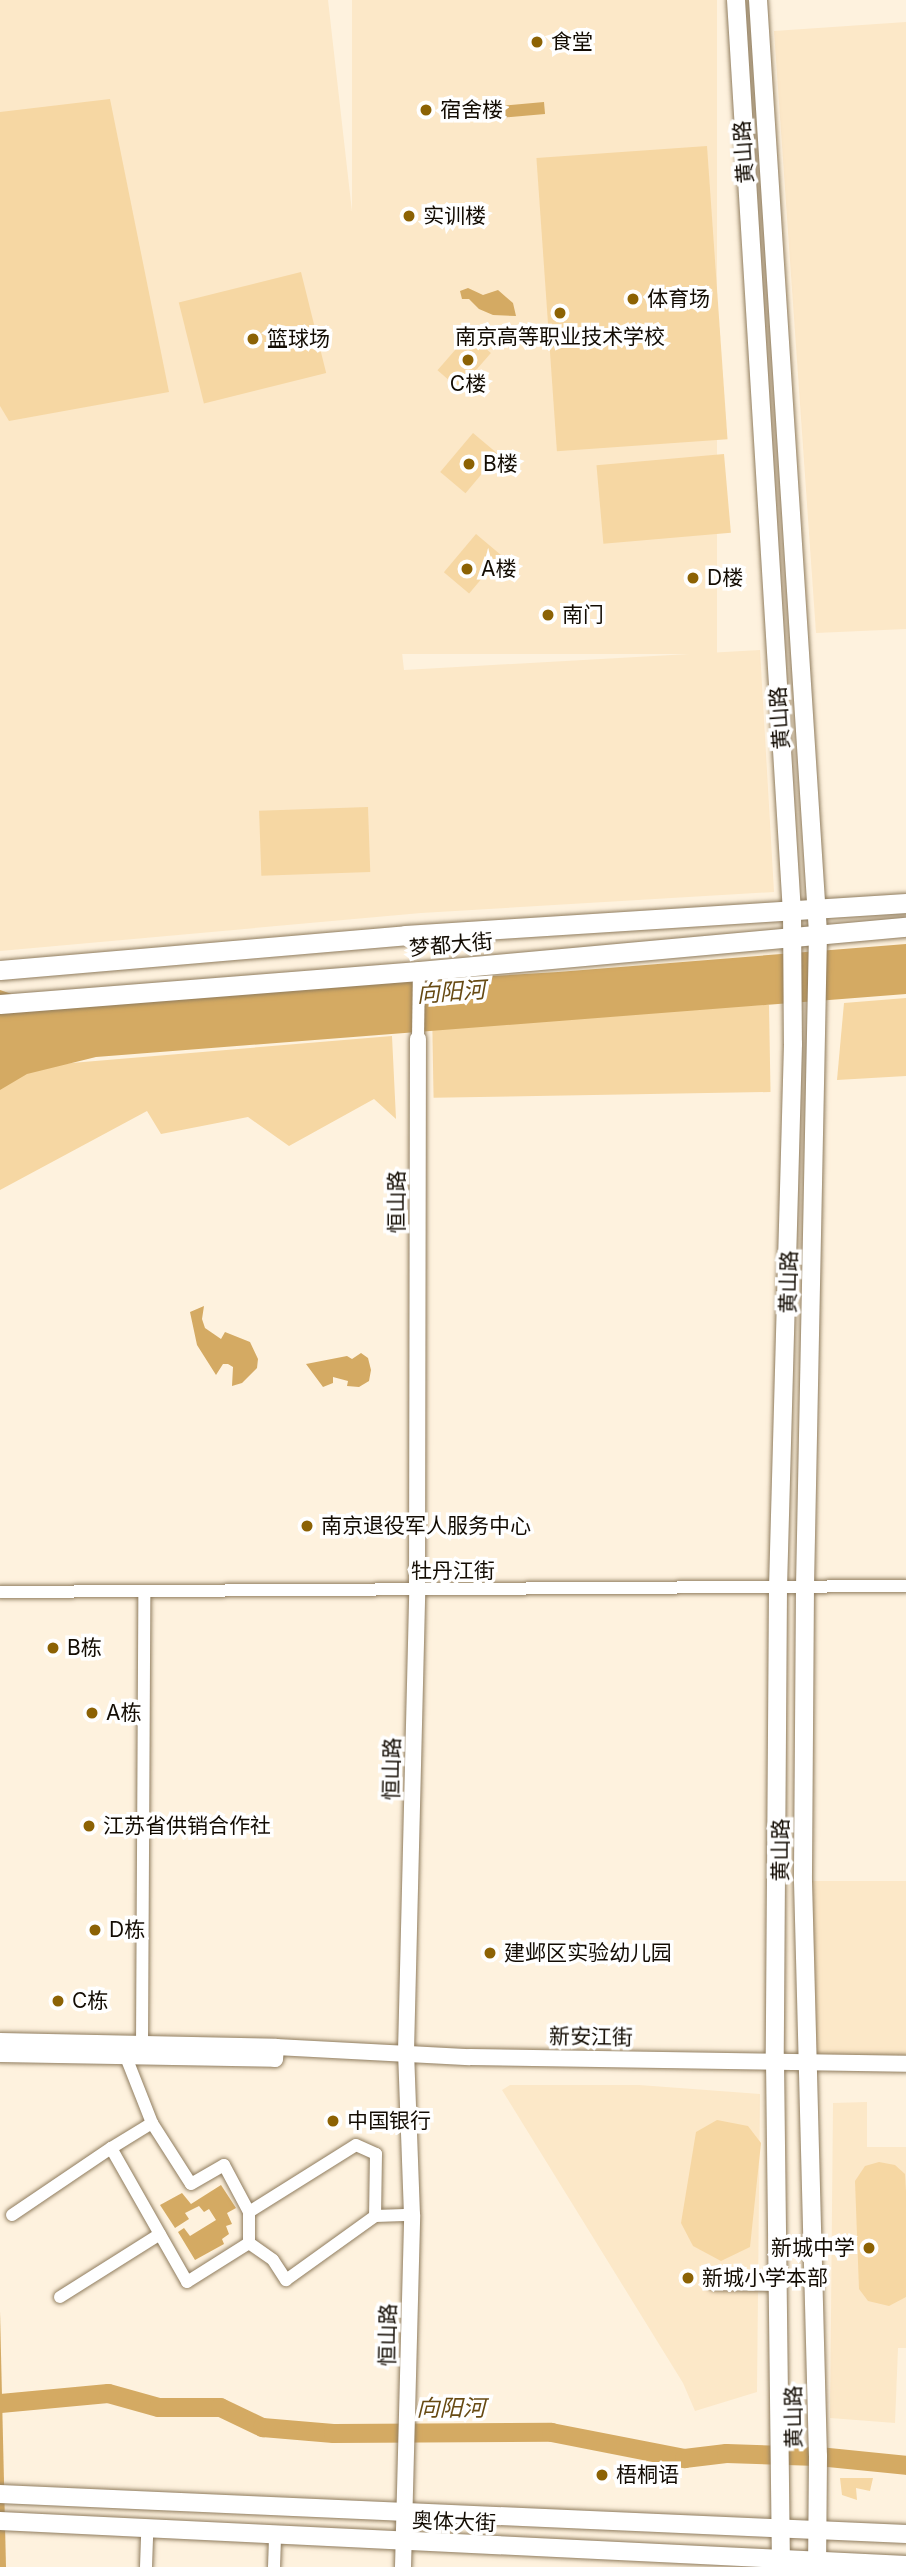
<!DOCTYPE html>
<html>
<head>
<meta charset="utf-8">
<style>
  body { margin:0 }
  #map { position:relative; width:906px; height:2567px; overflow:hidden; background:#fef2de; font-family:Inter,"Noto Sans SC",sans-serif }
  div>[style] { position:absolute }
  .built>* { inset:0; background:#fce8c8; transform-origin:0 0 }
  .green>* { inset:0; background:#f6d7a3; transform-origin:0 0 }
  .water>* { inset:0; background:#d4aa63; transform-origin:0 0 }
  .river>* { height:19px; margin:-9.5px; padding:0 9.5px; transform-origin:9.5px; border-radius:9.5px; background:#d4aa63 }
  .roads { filter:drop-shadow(0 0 2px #8f7c5e) drop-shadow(0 0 2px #8f7c5e) }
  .minor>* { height:12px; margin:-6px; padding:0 6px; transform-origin:6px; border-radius:6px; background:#fff }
  .tertiary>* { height:16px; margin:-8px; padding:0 8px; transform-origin:8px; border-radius:8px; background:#fff }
  .secondary>* { height:18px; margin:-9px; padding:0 9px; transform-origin:9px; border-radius:9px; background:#fff }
  .primary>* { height:19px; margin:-9.5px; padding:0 9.5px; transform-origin:9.5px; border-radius:9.5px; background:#fff }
  .dots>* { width:19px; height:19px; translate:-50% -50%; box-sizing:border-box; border:4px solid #fff; border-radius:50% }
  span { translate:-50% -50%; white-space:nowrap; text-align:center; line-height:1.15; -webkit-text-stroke:7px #fff; paint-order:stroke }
  .poi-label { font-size:21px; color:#130c03 }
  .left { translate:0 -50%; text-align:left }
  .right { translate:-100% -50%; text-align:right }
  .street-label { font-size:21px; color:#130c03 }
  .water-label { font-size:23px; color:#674a13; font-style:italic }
</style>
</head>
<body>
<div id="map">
  <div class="built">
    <i style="clip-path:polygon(0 0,328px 0,404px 670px,760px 650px,774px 892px,421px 913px,0 951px)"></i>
    <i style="left:352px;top:0;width:365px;height:654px"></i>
    <i style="clip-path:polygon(906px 22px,906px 629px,816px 633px,774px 31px)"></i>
    <i style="left:803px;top:1881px;width:103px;height:181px"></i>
    <i style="clip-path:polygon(510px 2085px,639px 2085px,760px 2094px,757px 2392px,695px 2411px,683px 2383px,502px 2090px)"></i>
    <i style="clip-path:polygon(867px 2102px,867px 2147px,906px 2147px,906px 2348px,898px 2348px,895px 2423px,830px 2418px,833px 2103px)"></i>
  </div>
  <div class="green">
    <i style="clip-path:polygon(110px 99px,169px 392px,9px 421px,0 406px,0 112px)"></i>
    <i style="left:707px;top:146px;width:294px;height:171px;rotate:86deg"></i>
    <i style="left:301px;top:272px;width:104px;height:126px;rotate:76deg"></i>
    <i style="left:469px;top:334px;width:29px;height:48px;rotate:41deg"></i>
    <i style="left:473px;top:433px;width:33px;height:51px;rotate:40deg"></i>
    <i style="left:724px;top:454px;width:79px;height:128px;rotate:85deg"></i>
    <i style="left:476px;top:534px;width:33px;height:50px;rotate:40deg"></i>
    <i style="left:368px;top:807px;width:65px;height:109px;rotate:88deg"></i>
    <i style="clip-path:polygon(906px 998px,906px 1076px,837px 1080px,844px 1003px)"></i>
    <i style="left:769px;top:1005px;width:87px;height:337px;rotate:89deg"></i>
    <i style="clip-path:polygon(392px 1036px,396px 1119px,374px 1099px,289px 1146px,248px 1117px,161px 1134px,147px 1111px,0 1190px,0 1069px)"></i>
    <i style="clip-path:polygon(717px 2120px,748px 2126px,761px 2143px,750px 2247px,721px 2261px,693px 2246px,681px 2223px,696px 2132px)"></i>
    <i style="clip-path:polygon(879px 2162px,895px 2165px,905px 2174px,906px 2191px,906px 2297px,889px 2306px,868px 2301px,859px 2289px,855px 2181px,865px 2166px)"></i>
    <i style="clip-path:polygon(840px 2478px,873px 2478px,870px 2491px,856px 2488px,857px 2500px,842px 2495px)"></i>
  </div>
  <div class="water">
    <i style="left:544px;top:102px;width:12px;height:41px;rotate:85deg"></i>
    <i style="clip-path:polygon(468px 288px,483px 295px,498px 290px,513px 303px,516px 316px,493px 315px,479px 309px,469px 299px,462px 299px,460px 291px)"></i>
    <i style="clip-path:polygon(906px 944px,906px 994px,96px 1057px,27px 1074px,0 1090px,0 990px,41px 1004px,558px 972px)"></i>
    <i style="clip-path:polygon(204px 1306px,202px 1319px,205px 1328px,221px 1339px,225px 1332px,250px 1342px,258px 1359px,257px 1368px,242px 1383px,232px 1386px,233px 1367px,228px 1364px,223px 1364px,216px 1375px,197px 1345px,190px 1312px)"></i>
    <i style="clip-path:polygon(361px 1353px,368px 1358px,371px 1370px,369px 1381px,359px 1387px,347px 1386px,348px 1381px,333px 1377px,333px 1383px,323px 1387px,306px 1364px,347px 1356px,352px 1359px)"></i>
    <i style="clip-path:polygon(221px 2185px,236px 2208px,227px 2213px,232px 2224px,226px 2226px,229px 2234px,222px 2239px,224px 2244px,195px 2260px,178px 2232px,184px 2228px,190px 2236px,216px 2220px,209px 2209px,204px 2212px,199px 2206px,185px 2213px,189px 2219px,175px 2228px,160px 2205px,182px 2193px,191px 2204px)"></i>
    <i style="clip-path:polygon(0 2311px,6px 2567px,0 2567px)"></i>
  </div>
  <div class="river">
    <i style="left:0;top:2403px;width:108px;rotate:-5.3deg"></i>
    <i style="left:108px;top:2393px;width:52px;rotate:15.6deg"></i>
    <i style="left:158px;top:2407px;width:62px"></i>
    <i style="left:220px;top:2407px;width:47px;rotate:25.5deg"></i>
    <i style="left:262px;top:2427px;width:71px;rotate:4.8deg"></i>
    <i style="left:333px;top:2433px;width:218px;rotate:-0.3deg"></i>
    <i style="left:551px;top:2432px;width:136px;rotate:11.1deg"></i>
    <i style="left:684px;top:2458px;width:42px;rotate:-6.8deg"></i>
    <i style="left:726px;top:2453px;width:92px;rotate:1.9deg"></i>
    <i style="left:818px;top:2456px;width:88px;rotate:5.8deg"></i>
  </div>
  <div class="roads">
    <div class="minor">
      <i style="left:418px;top:1039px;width:68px;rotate:-89.2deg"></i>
      <i style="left:0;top:1592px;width:906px;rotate:-0.38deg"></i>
      <i style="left:142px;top:2044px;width:453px;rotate:-89.7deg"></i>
      <i style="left:126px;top:2057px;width:71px;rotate:68.5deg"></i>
      <i style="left:152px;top:2123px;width:48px;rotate:148.6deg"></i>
      <i style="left:111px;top:2148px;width:154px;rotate:60.4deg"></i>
      <i style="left:187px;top:2282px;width:73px;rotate:-32.2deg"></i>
      <i style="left:249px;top:2243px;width:29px;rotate:35deg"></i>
      <i style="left:273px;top:2260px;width:24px;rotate:57deg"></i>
      <i style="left:286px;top:2280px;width:110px;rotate:-35.7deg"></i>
      <i style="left:375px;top:2216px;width:37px;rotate:-2deg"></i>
      <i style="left:152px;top:2123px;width:72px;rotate:57.4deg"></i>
      <i style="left:191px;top:2184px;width:38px;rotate:-30deg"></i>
      <i style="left:224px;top:2165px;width:53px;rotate:62deg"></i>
      <i style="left:249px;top:2212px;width:126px;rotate:-32.1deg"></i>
      <i style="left:356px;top:2145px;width:22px;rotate:24deg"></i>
      <i style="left:376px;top:2154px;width:62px;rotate:90.9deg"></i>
      <i style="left:12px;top:2215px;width:120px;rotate:-34.1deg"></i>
      <i style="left:249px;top:2243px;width:31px;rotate:-90deg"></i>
      <i style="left:714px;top:2284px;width:62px;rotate:0.9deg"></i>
      <i style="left:60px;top:2297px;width:118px;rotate:-32.2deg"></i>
      <i style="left:146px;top:2567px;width:38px;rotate:-88deg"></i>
      <i style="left:274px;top:2567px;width:31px;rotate:-88deg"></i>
    </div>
    <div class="tertiary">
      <i style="left:0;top:2041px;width:276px;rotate:1.2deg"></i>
      <i style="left:276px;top:2047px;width:194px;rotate:3deg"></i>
      <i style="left:470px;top:2057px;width:436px;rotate:0.9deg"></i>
      <i style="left:0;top:2054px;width:275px;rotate:1deg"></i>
      <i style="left:275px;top:2059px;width:12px;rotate:-85deg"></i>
      <i style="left:403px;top:2567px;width:352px;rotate:-88.5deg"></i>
      <i style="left:412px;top:2215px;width:163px;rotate:-92.1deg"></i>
      <i style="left:406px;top:2052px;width:462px;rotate:-88.6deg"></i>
      <i style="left:417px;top:1590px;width:551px;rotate:-89.9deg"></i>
    </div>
    <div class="secondary">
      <i style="left:736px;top:0;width:914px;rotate:86.49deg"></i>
      <i style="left:792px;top:912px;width:132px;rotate:89.6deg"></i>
      <i style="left:793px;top:1044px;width:544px;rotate:91.58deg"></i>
      <i style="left:778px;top:1588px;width:473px;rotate:90.4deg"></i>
      <i style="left:775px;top:2061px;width:506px;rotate:89.32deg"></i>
      <i style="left:758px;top:0;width:935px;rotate:86.32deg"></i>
      <i style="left:818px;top:933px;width:654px;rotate:91.14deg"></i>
      <i style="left:805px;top:1587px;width:294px;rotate:90.4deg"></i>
      <i style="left:803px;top:1881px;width:575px;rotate:88.51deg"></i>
      <i style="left:818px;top:2456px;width:111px;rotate:90.5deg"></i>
      <i style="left:0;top:2494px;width:907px;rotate:2.53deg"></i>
      <i style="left:0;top:2521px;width:907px;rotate:2.78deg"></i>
    </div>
    <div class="primary">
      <i style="left:0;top:970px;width:407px;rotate:-4.9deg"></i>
      <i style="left:405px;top:935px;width:502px;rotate:-3.65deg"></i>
      <i style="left:0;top:1004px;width:420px;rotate:-4.5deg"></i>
      <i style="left:419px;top:971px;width:489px;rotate:-5.2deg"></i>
    </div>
  </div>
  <div class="dots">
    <i style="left:537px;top:42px;background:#8c6204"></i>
    <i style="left:426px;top:110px;background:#8c6204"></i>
    <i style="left:409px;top:216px;background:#8c6204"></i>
    <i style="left:633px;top:299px;background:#8c6204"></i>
    <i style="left:560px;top:313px;background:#8c6204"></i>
    <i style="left:253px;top:339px;background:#8c6204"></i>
    <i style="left:468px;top:360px;background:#8c6204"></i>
    <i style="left:469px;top:464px;background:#8c6204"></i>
    <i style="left:467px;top:569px;background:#8c6204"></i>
    <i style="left:693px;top:578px;background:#8c6204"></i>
    <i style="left:548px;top:615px;background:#8c6204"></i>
    <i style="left:307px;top:1526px;background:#8c6204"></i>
    <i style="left:53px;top:1648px;background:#8c6204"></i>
    <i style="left:92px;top:1713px;background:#8c6204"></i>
    <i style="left:89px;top:1826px;background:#8c6204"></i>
    <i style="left:95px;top:1930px;background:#8c6204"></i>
    <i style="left:490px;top:1953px;background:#8c6204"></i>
    <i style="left:58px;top:2001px;background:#8c6204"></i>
    <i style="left:333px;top:2121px;background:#8c6204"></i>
    <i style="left:869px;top:2248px;background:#8c6204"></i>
    <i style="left:688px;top:2278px;background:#8c6204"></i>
    <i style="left:602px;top:2475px;background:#8c6204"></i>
  </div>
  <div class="poi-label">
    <span class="left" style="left:551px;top:42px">食堂</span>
    <span class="left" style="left:440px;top:110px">宿舍楼</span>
    <span class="left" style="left:423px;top:216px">实训楼</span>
    <span class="left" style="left:647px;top:299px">体育场</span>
    <span style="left:560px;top:337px">南京高等职业技术学校</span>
    <span class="left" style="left:267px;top:339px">篮球场</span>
    <span style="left:468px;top:384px">C楼</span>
    <span class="left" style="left:483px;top:464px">B楼</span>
    <span class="left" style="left:481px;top:569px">A楼</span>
    <span class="left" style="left:707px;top:578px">D楼</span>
    <span class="left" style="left:562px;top:615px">南门</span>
    <span class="left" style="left:321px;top:1526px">南京退役军人服务中心</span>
    <span class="left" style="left:67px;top:1648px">B栋</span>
    <span class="left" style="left:106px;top:1713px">A栋</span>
    <span class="left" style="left:103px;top:1826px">江苏省供销合作社</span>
    <span class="left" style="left:109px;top:1930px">D栋</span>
    <span class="left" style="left:504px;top:1953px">建邺区实验幼儿园</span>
    <span class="left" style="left:72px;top:2001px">C栋</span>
    <span class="left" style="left:347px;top:2121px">中国银行</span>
    <span class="right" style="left:855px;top:2248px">新城中学</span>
    <span class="left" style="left:702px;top:2278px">新城小学本部</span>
    <span class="left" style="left:616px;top:2475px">梧桐语</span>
  </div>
  <div class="street-label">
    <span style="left:744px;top:152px;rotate:-94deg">黄山路</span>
    <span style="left:780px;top:718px;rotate:-94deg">黄山路</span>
    <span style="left:451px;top:945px;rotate:-5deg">梦都大街</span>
    <span style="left:397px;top:1202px;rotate:-90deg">恒山路</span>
    <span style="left:789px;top:1282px;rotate:-89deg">黄山路</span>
    <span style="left:453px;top:1571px">牡丹江街</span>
    <span style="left:392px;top:1769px;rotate:-89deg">恒山路</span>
    <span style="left:781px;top:1850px;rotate:-90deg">黄山路</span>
    <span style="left:591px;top:2037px;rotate:1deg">新安江街</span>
    <span style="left:388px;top:2335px;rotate:-89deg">恒山路</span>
    <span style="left:794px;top:2417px;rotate:-91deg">黄山路</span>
    <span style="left:454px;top:2522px;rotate:2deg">奥体大街</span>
  </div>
  <div class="water-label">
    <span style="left:451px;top:992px;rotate:-4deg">向阳河</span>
    <span style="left:451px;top:2408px">向阳河</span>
  </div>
</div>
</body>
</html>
